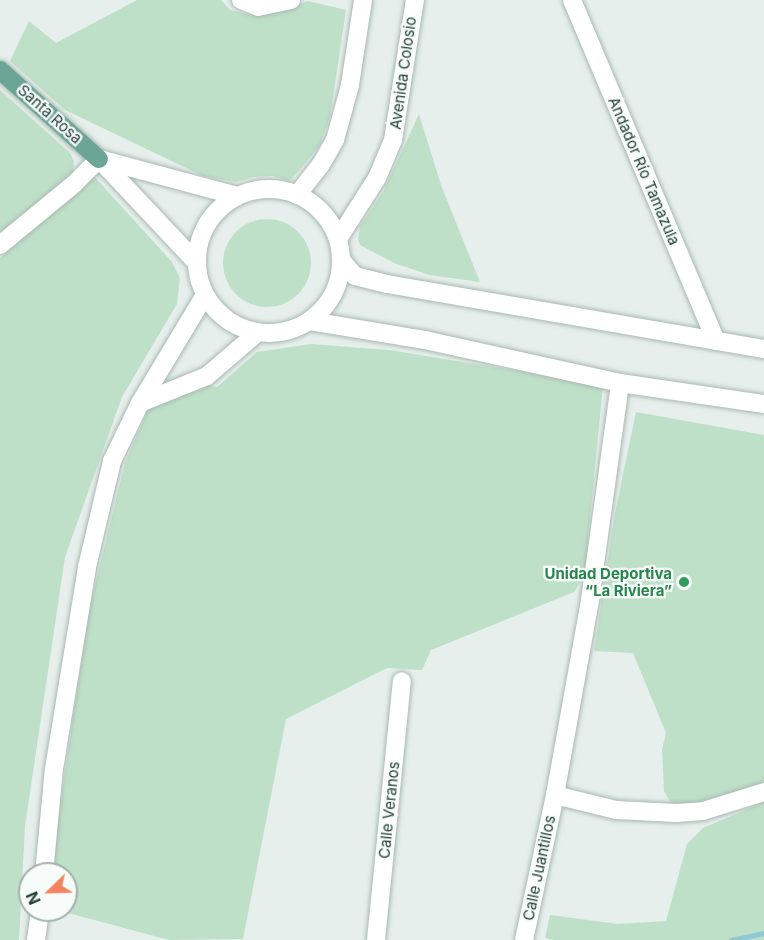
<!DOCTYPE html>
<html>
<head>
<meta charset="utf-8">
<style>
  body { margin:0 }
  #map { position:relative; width:764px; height:940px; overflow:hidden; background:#e6efeb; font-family:Inter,sans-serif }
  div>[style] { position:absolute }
  .green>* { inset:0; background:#bfe0c8 }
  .round { border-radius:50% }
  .stream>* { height:5px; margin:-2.5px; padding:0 2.5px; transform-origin:2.5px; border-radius:2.5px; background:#8ec9d4 }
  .roads { filter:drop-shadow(0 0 2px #a8b8b2) drop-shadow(0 0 2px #a8b8b2) }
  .minor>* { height:18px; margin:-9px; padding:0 9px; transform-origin:9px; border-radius:9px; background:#fff }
  .minor>.ring { margin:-9px; padding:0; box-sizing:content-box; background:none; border:18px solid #fff; border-radius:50% }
  .major>* { height:18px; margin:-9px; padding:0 9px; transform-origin:9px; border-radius:9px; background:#6aa596 }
  .dots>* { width:16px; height:16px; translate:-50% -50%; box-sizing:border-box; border:3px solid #f7fbf9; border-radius:50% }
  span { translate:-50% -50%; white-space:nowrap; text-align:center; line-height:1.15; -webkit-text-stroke:4.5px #f7fbf9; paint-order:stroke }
  .street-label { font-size:15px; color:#24423a }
  .leisure-label { font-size:15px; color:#27864d; font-weight:700 }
  .right { translate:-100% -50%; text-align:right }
  .north { position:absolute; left:18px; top:862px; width:60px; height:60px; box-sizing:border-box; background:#f7fbf9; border:2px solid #a3b1ad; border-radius:50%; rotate:247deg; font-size:16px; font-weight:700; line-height:24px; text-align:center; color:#24423a }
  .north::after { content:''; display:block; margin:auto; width:21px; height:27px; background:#f4845f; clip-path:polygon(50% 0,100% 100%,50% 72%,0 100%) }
</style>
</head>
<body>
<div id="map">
  <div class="green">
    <i style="clip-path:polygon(137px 0,221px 0,230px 10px,251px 15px,278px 12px,308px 1px,346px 10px,330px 117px,319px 147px,290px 181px,273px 176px,254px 177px,236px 182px,203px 176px,65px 110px,10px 61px,29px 21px,56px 43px)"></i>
    <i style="clip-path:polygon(0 90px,70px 153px,74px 161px,73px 173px,0 239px)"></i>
    <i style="clip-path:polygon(419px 114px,441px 185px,480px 282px,429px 275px,394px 263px,360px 245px,358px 239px,360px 226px,383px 192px)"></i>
    <i style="clip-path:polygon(93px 175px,172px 262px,180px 278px,177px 304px,122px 397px,65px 557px,25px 826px,19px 940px,0 940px,0 258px)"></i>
    <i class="round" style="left:223px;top:219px;width:88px;height:88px"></i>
    <i style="clip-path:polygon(311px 344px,389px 350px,603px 385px,588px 538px,587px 572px,574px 592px,431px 650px,422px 670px,387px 668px,286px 719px,243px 939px,169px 940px,57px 910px,66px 910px,66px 874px,54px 874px,55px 841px,89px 610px,125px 463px,156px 392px,199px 384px,217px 387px,257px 352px)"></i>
    <i style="clip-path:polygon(636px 412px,764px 435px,764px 783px,708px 804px,673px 807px,664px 791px,662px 750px,666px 733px,633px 653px,594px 651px,615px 513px)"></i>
    <i style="clip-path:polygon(764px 802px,764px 940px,553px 940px,545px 938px,550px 915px,618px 924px,666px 921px,687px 844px,703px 828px)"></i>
  </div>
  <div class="stream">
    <i style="left:731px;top:940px;width:34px;rotate:-12deg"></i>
  </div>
  <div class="roads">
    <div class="minor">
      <i style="left:241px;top:0;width:18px;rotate:22deg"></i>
      <i style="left:258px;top:7px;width:34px;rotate:-12deg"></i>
      <i style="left:572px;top:0;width:370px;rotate:67.1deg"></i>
      <i class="ring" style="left:197px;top:189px;width:126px;height:126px"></i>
      <i style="left:297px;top:195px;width:37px;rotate:-52deg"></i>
      <i style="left:320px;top:166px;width:30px;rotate:-60deg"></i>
      <i style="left:335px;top:140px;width:57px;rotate:-74.7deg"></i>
      <i style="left:350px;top:85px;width:86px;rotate:-81.3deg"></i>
      <i style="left:338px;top:239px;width:72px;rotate:-57.4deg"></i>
      <i style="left:377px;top:178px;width:41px;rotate:-67.2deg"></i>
      <i style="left:393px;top:140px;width:142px;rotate:-81.1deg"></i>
      <i style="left:0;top:245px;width:96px;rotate:-39.5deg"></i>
      <i style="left:74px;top:184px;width:35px;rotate:-45deg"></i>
      <i style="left:341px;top:260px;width:21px;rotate:49deg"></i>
      <i style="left:355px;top:276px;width:33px;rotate:14deg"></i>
      <i style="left:387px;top:284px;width:383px;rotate:9.8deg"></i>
      <i style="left:197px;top:263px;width:143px;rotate:-133.3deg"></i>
      <i style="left:99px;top:159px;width:143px;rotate:15deg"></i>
      <i style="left:205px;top:295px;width:126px;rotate:121deg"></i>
      <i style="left:140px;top:403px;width:72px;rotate:-21.9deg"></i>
      <i style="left:207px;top:376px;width:66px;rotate:-40.7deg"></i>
      <i style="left:310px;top:321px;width:117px;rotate:9.4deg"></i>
      <i style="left:425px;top:340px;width:200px;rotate:12.4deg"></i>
      <i style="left:620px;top:383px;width:146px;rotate:8.3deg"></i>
      <i style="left:555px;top:795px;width:63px;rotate:13.8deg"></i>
      <i style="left:616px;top:810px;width:60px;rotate:2.9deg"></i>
      <i style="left:676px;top:813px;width:27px;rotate:-4deg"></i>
      <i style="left:703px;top:811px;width:64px;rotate:-17.3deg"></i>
      <i style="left:44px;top:874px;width:105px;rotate:-84.6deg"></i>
      <i style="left:54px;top:769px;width:205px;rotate:-80.7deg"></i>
      <i style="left:87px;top:567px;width:109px;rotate:-76.7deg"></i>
      <i style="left:112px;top:461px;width:64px;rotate:-64.2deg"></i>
      <i style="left:36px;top:940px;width:30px;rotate:-82deg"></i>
      <i style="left:376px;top:940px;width:260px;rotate:-84.3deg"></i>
      <i style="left:524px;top:940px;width:148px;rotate:-77.9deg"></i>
      <i style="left:555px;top:795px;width:198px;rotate:-79.8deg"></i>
      <i style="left:590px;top:600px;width:219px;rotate:-82.1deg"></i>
    </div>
    <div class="major">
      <i style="left:0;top:70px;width:133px;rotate:42deg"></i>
    </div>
  </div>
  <div class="dots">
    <i style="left:684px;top:582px;background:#2e9e5b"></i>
  </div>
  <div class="street-label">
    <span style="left:403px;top:73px;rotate:-82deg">Avenida Colosio</span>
    <span style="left:50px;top:114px;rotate:42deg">Santa Rosa</span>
    <span style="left:644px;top:171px;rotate:67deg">Andador Río Tamazula</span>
    <span style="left:389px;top:810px;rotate:-84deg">Calle Veranos</span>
    <span style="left:539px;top:868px;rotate:-78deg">Calle Juantillos</span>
  </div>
  <div class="leisure-label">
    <span class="right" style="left:672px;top:582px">Unidad Deportiva<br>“La Riviera”</span>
  </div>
  <div class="north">N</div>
</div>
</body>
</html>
